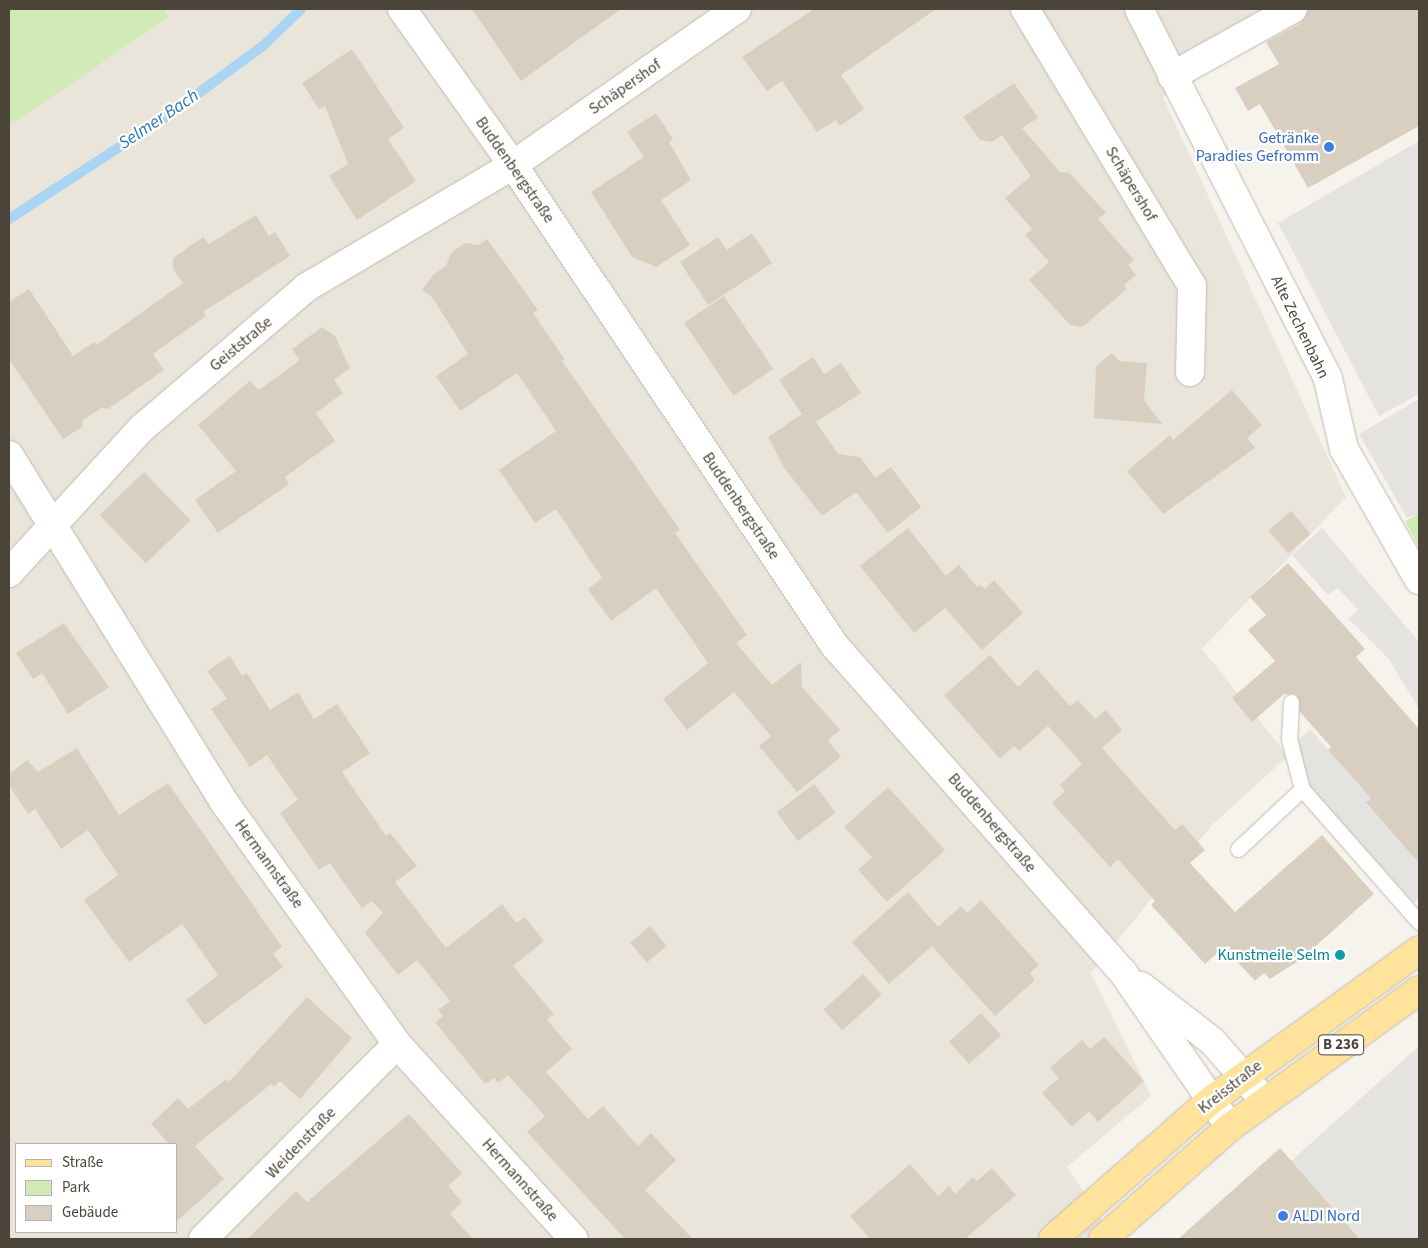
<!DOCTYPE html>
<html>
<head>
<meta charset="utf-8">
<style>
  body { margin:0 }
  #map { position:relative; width:1428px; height:1248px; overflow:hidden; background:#f6f3ec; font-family:"Source Sans 3",sans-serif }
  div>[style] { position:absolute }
  .residential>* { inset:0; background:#eae5da }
  .green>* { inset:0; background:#d2eab5 }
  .parking>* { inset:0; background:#e5e3e0 }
  .stream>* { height:10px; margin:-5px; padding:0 5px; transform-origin:5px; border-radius:5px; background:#a9d4f2 }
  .building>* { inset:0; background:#d8cfc1; transform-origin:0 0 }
  .roads { filter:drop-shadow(0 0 1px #c2bbae) drop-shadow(0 0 1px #c2bbae) }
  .service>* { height:15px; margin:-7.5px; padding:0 7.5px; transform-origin:7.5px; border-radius:7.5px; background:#fff }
  .minor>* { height:28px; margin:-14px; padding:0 14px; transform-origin:14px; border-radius:14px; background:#fff }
  .primary>* { height:28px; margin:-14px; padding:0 14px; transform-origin:14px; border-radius:14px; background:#ffe39c }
  .dots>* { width:14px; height:14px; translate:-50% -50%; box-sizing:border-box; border:2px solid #fff; border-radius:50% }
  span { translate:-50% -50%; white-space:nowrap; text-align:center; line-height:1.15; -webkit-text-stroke:4.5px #fff; paint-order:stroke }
  .shield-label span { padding:1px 4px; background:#fff; border:1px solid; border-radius:4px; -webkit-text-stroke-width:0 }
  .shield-label { font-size:15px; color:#4b4439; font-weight:700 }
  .street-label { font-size:16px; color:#4b4439 }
  .shop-label { font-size:16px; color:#366cbe }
  .right { translate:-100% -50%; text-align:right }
  .left { translate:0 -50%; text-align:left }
  .culture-label { font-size:16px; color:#0d838f }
  .water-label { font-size:18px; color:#2e7ab2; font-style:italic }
  .frame { position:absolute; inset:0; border:10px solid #4b4439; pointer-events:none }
  .legend { position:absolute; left:15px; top:1143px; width:162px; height:90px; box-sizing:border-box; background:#fff; border:1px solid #b7b4b0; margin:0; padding:6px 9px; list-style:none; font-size:15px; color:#4b4439 }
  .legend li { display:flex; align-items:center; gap:10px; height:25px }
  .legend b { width:25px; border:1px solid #b7b4b0 }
</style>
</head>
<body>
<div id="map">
  <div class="residential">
    <i style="clip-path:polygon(evenodd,9px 9px,1325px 9px,1163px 97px,1346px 497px,1202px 649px,1288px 756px,1212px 825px,1091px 973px,1151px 1096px,1067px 1167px,1115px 1239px,9px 1239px,9px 9px,16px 1144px,176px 1144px,176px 1232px,16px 1232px,16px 1144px)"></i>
  </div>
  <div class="green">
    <i style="clip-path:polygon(9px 9px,163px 9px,169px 17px,9px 126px)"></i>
    <i style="clip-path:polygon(1419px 514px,1419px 547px,1405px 521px)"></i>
  </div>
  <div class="parking">
    <i style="clip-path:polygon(1419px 141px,1419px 394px,1379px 416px,1278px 223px)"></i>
    <i style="clip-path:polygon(1419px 399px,1419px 514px,1407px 518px,1359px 434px)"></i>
    <i style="clip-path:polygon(1322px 528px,1419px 642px,1419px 709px,1388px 658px,1349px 619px,1358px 610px,1338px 588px,1328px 595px,1292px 555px)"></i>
    <i style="clip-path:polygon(1310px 729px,1371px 798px,1366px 804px,1413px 856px,1419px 851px,1419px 898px,1414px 903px,1285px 760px,1288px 756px,1285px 752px)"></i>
    <i style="clip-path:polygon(1419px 1046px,1419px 1239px,1361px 1239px,1291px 1161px)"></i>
  </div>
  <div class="stream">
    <i style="left:9px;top:219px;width:192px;rotate:-33.1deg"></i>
    <i style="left:170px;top:114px;width:115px;rotate:-36.2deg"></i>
    <i style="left:263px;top:46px;width:53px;rotate:-44.2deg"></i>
  </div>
  <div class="building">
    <i style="clip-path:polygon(472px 9px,621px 9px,521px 81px)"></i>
    <i style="clip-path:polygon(814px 9px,936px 9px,841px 75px,864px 109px,840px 126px,836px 120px,817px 132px,782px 81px,767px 91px,742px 57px)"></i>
    <i style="clip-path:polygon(1309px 9px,1419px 9px,1419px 126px,1308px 188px,1260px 104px,1248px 111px,1235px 88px,1279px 64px,1266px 42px,1301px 23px)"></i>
    <i style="clip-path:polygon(352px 49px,404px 128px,388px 139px,416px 181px,357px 220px,329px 176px,348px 164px,325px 106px,319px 109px,302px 83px)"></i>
    <i style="clip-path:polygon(1014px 83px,1038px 118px,1022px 128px,1060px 172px,1070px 173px,1106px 213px,1098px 219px,1134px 260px,1128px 265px,1136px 275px,1124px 285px,1127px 289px,1082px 327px,1070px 325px,1029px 280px,1049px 262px,1025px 235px,1032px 229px,1005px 198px,1031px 176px,1002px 135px,992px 142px,980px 140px,963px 117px)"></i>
    <i style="clip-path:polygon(656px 113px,673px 139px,669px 142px,691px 180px,661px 200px,690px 245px,656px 267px,632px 257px,591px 192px,644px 157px,627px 132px)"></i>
    <i style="clip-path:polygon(256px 215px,269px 236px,275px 232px,290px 256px,203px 312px,206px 316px,153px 354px,164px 370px,108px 409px,101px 408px,83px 420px,82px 427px,63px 439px,9px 359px,9px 302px,29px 289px,73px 356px,94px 342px,96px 345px,183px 283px,173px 269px,173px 258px,203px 237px,209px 244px)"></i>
    <i style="clip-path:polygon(752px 233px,772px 263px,708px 305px,680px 262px,718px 237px,727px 250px)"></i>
    <i style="clip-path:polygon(487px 239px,538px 310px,533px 313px,565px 360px,562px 361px,680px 530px,675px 533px,747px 635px,736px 643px,772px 685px,801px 662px,802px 687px,840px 730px,828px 740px,841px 757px,797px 792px,759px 746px,771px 736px,734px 692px,687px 730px,663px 699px,708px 663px,656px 588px,611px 621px,588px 589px,602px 578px,556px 509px,535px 523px,499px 470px,556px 431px,517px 373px,460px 411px,436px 376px,468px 354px,432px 297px,422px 290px,433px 275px,446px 266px,451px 253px,465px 243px,479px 245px)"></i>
    <i style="left:724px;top:296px;width:88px;height:48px;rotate:56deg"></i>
    <i style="clip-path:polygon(322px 327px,335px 336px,350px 368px,334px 380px,343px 393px,316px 413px,335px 441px,285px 477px,289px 484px,218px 533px,195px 500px,236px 471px,198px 425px,250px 381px,259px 390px,300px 360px,292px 349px)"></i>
    <i style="clip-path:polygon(1112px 353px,1119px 361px,1147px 363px,1144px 400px,1162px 424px,1094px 418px,1096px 366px)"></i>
    <i style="clip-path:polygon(813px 357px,824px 374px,841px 363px,861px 393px,816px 422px,838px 454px,860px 457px,875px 478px,891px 467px,921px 507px,888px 533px,856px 492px,822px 516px,785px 469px,768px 437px,802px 414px,779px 380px)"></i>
    <i style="clip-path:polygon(1232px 390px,1262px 425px,1247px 438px,1255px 448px,1163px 514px,1127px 471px,1170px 435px,1173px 440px)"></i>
    <i style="left:144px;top:472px;width:67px;height:62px;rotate:46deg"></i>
    <i style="left:1291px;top:511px;width:30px;height:30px;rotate:49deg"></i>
    <i style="clip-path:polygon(908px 528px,946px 576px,959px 565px,977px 587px,980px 585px,985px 589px,994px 580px,1023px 613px,982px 650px,945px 608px,914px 633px,860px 566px)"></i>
    <i style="clip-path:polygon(1288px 563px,1365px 649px,1356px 657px,1419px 729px,1419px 863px,1366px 803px,1371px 798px,1328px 750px,1331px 747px,1300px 712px,1296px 694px,1284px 694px,1252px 722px,1232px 698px,1275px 661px,1248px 630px,1266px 615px,1250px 597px)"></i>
    <i style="clip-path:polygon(64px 623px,109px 687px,68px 714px,42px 673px,33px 679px,16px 653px)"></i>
    <i style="clip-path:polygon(990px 655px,1018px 687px,1037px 669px,1070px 706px,1078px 700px,1095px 719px,1106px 710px,1122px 730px,1102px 748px,1175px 830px,1182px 824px,1205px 850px,1190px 863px,1235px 912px,1322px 835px,1374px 894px,1300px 960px,1270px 979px,1264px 973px,1255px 981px,1234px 958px,1231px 962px,1220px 951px,1205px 964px,1151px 905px,1155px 901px,1118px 859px,1110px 867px,1052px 803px,1065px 791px,1060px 785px,1082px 764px,1048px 726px,1019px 751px,1014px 746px,1000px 759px,944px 695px)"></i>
    <i style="clip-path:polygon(230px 656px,242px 676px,247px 673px,270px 710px,298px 692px,314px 719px,337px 704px,370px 753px,342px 772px,386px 836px,390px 833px,417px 866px,395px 882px,446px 948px,502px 904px,516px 923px,525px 917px,544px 941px,513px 966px,554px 1014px,547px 1020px,572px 1049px,546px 1072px,588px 1119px,603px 1106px,638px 1146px,651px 1133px,676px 1160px,645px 1190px,693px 1239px,625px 1239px,527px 1132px,545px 1116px,508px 1075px,498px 1083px,494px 1078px,485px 1084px,435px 1022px,443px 1016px,438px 1010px,450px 1001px,417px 960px,398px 975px,365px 933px,383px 913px,372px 901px,362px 908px,330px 863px,319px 870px,280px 813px,298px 800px,267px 755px,250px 767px,211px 709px,227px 699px,207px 671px)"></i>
    <i style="clip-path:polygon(77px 748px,119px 815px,168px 783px,282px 947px,273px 954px,283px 967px,205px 1025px,186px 1000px,218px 975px,182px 924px,129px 962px,84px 900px,118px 875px,88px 830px,61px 849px,35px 809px,28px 814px,9px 785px,9px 774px,27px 760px,38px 772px)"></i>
    <i style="left:814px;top:784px;width:36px;height:47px;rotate:53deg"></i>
    <i style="clip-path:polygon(888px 787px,945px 850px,887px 902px,858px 870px,872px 857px,844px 827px)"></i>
    <i style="clip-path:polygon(908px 892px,938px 927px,961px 906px,967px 913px,981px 900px,1039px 965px,1030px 973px,1035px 980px,995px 1016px,932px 946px,889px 984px,852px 942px)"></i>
    <i style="left:650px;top:926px;width:26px;height:26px;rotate:50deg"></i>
    <i style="left:863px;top:974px;width:28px;height:53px;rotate:48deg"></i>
    <i style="clip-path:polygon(307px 997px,352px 1038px,300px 1099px,280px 1081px,274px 1087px,271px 1084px,195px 1146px,224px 1179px,176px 1222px,176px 1144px,169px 1144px,151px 1124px,178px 1098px,188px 1109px,226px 1079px,229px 1082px)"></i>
    <i style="left:981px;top:1013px;width:30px;height:43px;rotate:48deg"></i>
    <i style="clip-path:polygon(1104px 1037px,1144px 1081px,1098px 1122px,1089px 1111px,1072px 1127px,1042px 1093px,1059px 1078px,1050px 1068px,1082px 1040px,1090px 1049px)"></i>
    <i style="clip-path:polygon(409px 1114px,462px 1173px,448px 1186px,462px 1202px,450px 1214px,473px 1239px,247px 1239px,296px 1191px,307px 1202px)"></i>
    <i style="clip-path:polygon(1280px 1148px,1360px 1239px,1178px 1239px)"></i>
    <i style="clip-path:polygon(910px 1164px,938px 1196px,949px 1186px,955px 1194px,973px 1177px,977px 1181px,992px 1168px,1016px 1195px,965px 1239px,870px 1239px,850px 1216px)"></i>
  </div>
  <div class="roads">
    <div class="service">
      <i style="left:1291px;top:702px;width:37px;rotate:93deg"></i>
      <i style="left:1289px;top:739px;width:52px;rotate:75.4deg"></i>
      <i style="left:1238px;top:849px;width:88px;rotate:-43.2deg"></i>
      <i style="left:1302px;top:789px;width:177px;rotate:48.7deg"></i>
    </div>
    <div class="minor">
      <i style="left:402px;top:9px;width:191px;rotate:54.6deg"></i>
      <i style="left:513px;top:165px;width:579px;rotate:56.2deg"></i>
      <i style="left:835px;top:646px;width:434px;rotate:48.6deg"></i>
      <i style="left:1122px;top:971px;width:190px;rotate:55.3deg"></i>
      <i style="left:1025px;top:9px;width:323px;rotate:58.9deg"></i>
      <i style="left:1192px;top:286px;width:86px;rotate:91.3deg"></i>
      <i style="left:1139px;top:9px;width:415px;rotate:62.9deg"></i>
      <i style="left:1328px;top:379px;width:72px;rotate:77.1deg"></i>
      <i style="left:1344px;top:449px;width:151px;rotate:60.2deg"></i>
      <i style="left:1172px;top:76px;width:138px;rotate:-29deg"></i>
      <i style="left:9px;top:455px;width:408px;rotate:58.2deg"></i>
      <i style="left:224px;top:802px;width:297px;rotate:54.4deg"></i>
      <i style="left:397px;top:1044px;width:263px;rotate:47.8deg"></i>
      <i style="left:9px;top:573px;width:197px;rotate:-47.5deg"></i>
      <i style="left:142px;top:428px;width:217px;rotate:-40.5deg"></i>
      <i style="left:307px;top:287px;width:239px;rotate:-30.6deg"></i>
      <i style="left:513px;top:165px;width:273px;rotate:-34.9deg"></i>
      <i style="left:1141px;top:986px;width:90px;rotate:37.8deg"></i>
      <i style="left:1212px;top:1041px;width:79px;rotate:48.6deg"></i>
      <i style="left:203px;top:1239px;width:275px;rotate:-45.1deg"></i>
    </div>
    <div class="primary">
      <i style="left:1053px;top:1239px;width:209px;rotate:-41.3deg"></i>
      <i style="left:1210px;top:1101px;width:258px;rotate:-35.8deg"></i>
      <i style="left:1103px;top:1239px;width:169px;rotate:-41.4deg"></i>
      <i style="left:1230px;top:1127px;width:233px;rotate:-35.9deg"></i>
    </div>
  </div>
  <div class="dots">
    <i style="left:1329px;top:147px;background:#3f7fe0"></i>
    <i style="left:1340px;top:955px;background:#0f9aa8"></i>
    <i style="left:1283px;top:1216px;background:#3f7fe0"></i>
  </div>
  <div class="shield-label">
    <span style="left:1341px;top:1045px">B 236</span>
  </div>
  <div class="street-label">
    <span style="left:625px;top:87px;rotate:-35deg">Schäpershof</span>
    <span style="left:515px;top:170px;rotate:55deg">Buddenbergstraße</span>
    <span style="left:1131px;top:184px;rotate:59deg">Schäpershof</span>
    <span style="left:1300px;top:327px;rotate:64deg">Alte Zechenbahn</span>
    <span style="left:241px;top:344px;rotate:-40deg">Geiststraße</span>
    <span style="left:741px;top:506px;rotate:56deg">Buddenbergstraße</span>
    <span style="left:992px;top:823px;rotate:49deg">Buddenbergstraße</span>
    <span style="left:269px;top:864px;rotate:54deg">Hermannstraße</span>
    <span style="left:1230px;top:1087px;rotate:-38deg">Kreisstraße</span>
    <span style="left:301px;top:1143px;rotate:-46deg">Weidenstraße</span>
    <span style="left:520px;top:1180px;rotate:48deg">Hermannstraße</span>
  </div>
  <div class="shop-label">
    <span class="right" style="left:1319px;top:147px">Getränke<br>Paradies Gefromm</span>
    <span class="left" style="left:1293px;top:1216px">ALDI Nord</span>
  </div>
  <div class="culture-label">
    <span class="right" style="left:1330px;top:955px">Kunstmeile Selm</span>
  </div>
  <div class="water-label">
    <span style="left:159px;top:120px;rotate:-34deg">Selmer Bach</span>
  </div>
  <div class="frame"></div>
  <ul class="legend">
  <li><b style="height:6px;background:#ffe39c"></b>Straße</li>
  <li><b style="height:14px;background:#d2eab5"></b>Park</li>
  <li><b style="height:14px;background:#d8cfc1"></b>Gebäude</li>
  </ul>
</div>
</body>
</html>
